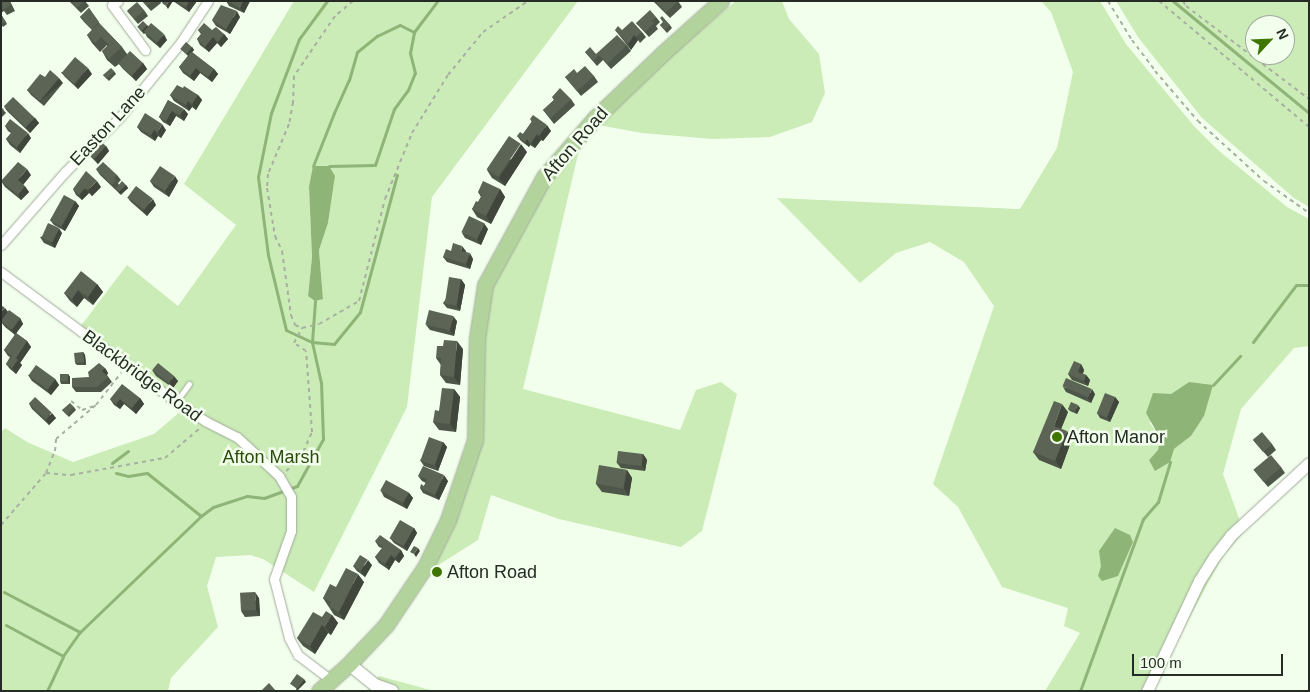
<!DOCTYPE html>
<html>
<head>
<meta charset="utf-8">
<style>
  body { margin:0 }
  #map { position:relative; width:1310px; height:692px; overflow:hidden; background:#f3ffed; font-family:Arial,sans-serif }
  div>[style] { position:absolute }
  .green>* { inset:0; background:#cbecb7 }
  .water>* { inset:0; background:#8fb478 }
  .stream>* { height:3px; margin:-1.5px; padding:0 1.5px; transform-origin:1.5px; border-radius:1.5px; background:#8fb478 }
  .path>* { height:2px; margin-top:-1px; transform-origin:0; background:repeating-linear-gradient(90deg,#a7b0a2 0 4px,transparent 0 8px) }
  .roads { filter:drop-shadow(0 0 1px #a0aa99) drop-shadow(0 0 1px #a0aa99) }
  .service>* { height:4.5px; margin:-2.25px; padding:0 2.25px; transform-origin:2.25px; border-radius:2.25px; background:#fff }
  .minor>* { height:9px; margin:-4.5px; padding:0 4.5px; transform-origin:4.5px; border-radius:4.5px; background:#fff }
  .tertiary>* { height:11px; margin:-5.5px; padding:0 5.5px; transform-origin:5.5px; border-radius:5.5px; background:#fff }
  .secondary>* { height:12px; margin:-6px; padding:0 6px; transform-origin:6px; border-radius:6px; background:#fff }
  .primary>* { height:15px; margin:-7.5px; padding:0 7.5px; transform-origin:7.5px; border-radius:7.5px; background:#b3d39d }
  .wall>* { inset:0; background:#4e5649 }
  .shaded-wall>* { inset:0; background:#40463c; transform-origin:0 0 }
  .building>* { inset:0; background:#5b6455; transform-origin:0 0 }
  .dots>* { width:14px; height:14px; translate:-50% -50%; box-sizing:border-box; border:2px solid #f3ffed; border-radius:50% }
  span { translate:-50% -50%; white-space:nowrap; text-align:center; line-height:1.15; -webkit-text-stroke:5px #f3ffed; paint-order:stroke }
  .street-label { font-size:18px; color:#272b25 }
  .poi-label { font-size:18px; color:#272b25 }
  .left { translate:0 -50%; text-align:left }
  .park-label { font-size:18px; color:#2a4c0b }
  .frame { position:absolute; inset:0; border:2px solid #272b25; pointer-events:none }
  .north { position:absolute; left:1245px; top:15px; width:50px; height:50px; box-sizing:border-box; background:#f3ffed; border:1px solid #a1aa9d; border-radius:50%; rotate:65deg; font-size:14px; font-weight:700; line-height:20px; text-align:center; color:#272b25 }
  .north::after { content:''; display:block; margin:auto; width:18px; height:22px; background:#3f7501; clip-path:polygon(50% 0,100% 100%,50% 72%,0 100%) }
  .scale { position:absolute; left:1132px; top:654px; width:151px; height:22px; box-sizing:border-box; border:2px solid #272b25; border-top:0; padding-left:6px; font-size:15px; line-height:18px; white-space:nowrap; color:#272b25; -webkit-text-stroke:4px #f3ffed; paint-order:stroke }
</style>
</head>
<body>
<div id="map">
  <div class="green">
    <i style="clip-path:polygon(evenodd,294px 1px,578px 1px,432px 197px,407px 407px,314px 592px,263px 559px,250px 555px,216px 557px,207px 586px,218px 627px,171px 678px,168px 691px,1px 691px,1px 432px,5px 428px,27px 442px,73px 462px,154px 434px,187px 406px,80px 327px,127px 265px,178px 306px,236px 225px,184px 184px,294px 1px,335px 176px,328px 223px,319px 250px,323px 299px,308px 295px,312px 257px,309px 187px,335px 176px)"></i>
    <i style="clip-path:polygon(736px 1px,782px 1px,789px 19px,819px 54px,825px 93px,812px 122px,770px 137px,712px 139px,642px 133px,598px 125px,665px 60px)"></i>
    <i style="clip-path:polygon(evenodd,1041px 1px,1100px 1px,1126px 44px,1194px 126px,1218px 150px,1287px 207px,1309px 219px,1309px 346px,1294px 348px,1241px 409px,1223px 474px,1244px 532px,1224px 555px,1208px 583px,1168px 658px,1154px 691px,1045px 691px,1080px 633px,1064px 626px,1068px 608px,1002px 587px,958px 507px,933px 484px,994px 306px,964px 262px,930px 242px,896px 253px,860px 283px,777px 198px,1020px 209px,1057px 148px,1073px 72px,1051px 12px,1041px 1px,1189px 382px,1204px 416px,1191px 436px,1174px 449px,1149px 460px,1158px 450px,1160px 438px,1150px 423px,1171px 394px,1189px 382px)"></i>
    <i style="clip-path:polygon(evenodd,1116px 1px,1309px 1px,1309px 207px,1294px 198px,1202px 118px,1138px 37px,1116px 1px,1255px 25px,1285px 25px,1285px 55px,1255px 55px,1255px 25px)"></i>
    <i style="clip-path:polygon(580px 146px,523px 389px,680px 430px,696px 390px,721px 382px,737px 394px,702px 531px,681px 547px,559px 519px,491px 495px,478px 540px,429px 571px,452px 523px,482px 441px,485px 339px,492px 285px,547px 181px)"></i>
    <i style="clip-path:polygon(379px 676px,434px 691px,367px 691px)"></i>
  </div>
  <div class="water">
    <i style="clip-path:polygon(313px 166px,329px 166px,335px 176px,328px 223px,319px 250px,323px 299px,315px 301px,308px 296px,312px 257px,309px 187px)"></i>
    <i style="clip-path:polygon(1189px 382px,1213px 385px,1204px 416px,1191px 436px,1174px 449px,1170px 462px,1155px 471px,1149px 460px,1158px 450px,1160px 438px,1146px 413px,1153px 393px,1171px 394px)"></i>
    <i style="clip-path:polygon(1115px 528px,1130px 535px,1133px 542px,1118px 576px,1102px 581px,1098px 576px,1101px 566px,1099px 551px)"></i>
  </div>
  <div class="stream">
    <i style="left:327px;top:1px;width:47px;rotate:126.4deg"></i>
    <i style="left:299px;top:39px;width:79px;rotate:110.7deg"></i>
    <i style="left:271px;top:113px;width:65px;rotate:101.5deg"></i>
    <i style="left:258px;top:177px;width:79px;rotate:82.7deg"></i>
    <i style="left:268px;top:255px;width:77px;rotate:76.5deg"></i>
    <i style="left:286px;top:330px;width:29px;rotate:25deg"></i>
    <i style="left:312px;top:342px;width:22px;rotate:5deg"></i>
    <i style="left:334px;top:344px;width:41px;rotate:-50.9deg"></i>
    <i style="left:360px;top:312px;width:142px;rotate:-74.9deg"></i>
    <i style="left:1173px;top:1px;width:176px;rotate:39.5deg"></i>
    <i style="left:313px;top:166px;width:57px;rotate:-68.4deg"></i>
    <i style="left:334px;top:113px;width:36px;rotate:-66deg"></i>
    <i style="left:349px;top:80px;width:29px;rotate:-74deg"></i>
    <i style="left:357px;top:52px;width:26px;rotate:-39deg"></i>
    <i style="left:377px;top:36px;width:25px;rotate:-26deg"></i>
    <i style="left:400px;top:25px;width:16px;rotate:27deg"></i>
    <i style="left:329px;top:166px;width:46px;rotate:-1.2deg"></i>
    <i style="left:375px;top:165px;width:59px;rotate:-71.3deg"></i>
    <i style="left:394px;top:109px;width:24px;rotate:-54deg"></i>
    <i style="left:408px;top:90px;width:18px;rotate:-68deg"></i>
    <i style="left:415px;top:73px;width:21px;rotate:-104deg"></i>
    <i style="left:410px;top:53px;width:21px;rotate:-79deg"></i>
    <i style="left:414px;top:32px;width:39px;rotate:-53deg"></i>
    <i style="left:1253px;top:342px;width:71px;rotate:-53deg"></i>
    <i style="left:1296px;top:285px;width:13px"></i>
    <i style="left:1213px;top:385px;width:40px;rotate:-47deg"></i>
    <i style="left:112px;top:463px;width:20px;rotate:-37deg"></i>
    <i style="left:116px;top:473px;width:12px;rotate:14deg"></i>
    <i style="left:128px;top:476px;width:19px;rotate:-9deg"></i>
    <i style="left:147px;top:473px;width:69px;rotate:38.5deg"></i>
    <i style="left:4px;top:592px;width:86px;rotate:27.8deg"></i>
    <i style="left:6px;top:625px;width:65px;rotate:28.5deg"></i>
    <i style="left:47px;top:691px;width:38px;rotate:-65deg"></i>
    <i style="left:63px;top:656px;width:29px;rotate:-55deg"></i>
    <i style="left:80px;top:632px;width:168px;rotate:-43.8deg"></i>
    <i style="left:201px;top:516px;width:15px;rotate:-37deg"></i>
    <i style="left:213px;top:507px;width:36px;rotate:-18deg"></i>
    <i style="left:247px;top:496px;width:17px;rotate:7deg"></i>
    <i style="left:264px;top:498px;width:35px;rotate:-20deg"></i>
    <i style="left:297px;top:486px;width:54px;rotate:-61deg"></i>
    <i style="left:323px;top:439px;width:56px;rotate:-92deg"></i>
    <i style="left:321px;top:383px;width:42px;rotate:-102.4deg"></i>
    <i style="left:312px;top:342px;width:41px;rotate:-85.8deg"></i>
    <i style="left:1080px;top:691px;width:183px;rotate:-69.9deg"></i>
    <i style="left:1143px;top:519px;width:23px;rotate:-49deg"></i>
    <i style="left:1158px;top:502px;width:42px;rotate:-73.3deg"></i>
  </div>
  <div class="path">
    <i style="left:353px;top:1px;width:23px;rotate:140deg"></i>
    <i style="left:335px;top:16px;width:73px;rotate:124.3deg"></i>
    <i style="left:294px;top:76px;width:26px;rotate:92deg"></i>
    <i style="left:293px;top:102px;width:22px;rotate:100deg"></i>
    <i style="left:289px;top:124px;width:54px;rotate:112.8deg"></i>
    <i style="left:268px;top:174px;width:14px;rotate:94deg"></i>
    <i style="left:267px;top:188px;width:49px;rotate:80.5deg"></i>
    <i style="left:275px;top:236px;width:17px;rotate:65deg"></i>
    <i style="left:282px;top:251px;width:65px;rotate:82deg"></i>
    <i style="left:291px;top:315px;width:11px;rotate:68deg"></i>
    <i style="left:295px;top:325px;width:8px;rotate:23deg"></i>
    <i style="left:302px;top:328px;width:17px;rotate:-13deg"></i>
    <i style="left:319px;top:324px;width:46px;rotate:-29.9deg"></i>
    <i style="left:359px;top:301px;width:105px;rotate:-75.7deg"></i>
    <i style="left:385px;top:199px;width:71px;rotate:-67.8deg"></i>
    <i style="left:412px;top:133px;width:68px;rotate:-58.2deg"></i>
    <i style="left:448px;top:75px;width:55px;rotate:-50.9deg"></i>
    <i style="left:483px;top:32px;width:55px;rotate:-34.6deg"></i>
    <i style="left:1108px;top:1px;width:46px;rotate:58.4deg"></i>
    <i style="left:1132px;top:40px;width:39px;rotate:53deg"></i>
    <i style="left:1155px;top:71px;width:66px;rotate:49.3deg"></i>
    <i style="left:1198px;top:121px;width:89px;rotate:42.3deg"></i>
    <i style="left:1264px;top:181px;width:55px;rotate:35.4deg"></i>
    <i style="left:1159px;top:1px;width:196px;rotate:40deg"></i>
    <i style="left:1183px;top:1px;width:6px;rotate:59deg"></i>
    <i style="left:1186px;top:6px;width:154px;rotate:37.1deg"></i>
    <i style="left:71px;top:401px;width:14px;rotate:39deg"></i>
    <i style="left:82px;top:410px;width:13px;rotate:-18deg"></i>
    <i style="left:286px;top:471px;width:18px;rotate:-41deg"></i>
    <i style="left:300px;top:459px;width:30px;rotate:-66deg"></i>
    <i style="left:312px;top:432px;width:81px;rotate:-94.2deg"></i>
    <i style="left:306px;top:351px;width:14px;rotate:-146deg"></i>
    <i style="left:294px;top:343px;width:17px;rotate:-62deg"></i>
    <i style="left:46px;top:473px;width:25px;rotate:5deg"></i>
    <i style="left:71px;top:475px;width:96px;rotate:-10.3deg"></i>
    <i style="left:165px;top:458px;width:45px;rotate:-40.5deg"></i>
    <i style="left:1px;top:525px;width:69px;rotate:-49.1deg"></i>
    <i style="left:46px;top:473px;width:24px;rotate:-68deg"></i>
    <i style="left:55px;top:451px;width:12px;rotate:-85deg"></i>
    <i style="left:56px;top:439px;width:52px;rotate:-40.4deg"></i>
    <i style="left:96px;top:405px;width:41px;rotate:-52deg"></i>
  </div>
  <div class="roads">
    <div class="service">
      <i style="left:176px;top:402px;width:22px;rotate:-54deg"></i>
    </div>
    <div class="minor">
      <i style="left:118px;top:1px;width:7px;rotate:146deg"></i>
      <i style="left:112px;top:5px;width:56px;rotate:53.7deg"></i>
      <i style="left:1px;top:245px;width:97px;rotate:-48.8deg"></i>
      <i style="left:65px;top:172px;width:78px;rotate:-45deg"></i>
      <i style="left:120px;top:117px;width:97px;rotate:-50.9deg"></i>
      <i style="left:181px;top:42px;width:49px;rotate:-56.6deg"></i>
      <i style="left:1px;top:272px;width:218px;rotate:36.6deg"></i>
      <i style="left:176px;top:402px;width:35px;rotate:33deg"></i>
      <i style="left:205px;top:421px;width:36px;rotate:27deg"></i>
      <i style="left:237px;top:437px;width:57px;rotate:42.9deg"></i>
      <i style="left:279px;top:476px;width:24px;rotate:60deg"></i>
      <i style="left:291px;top:497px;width:34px;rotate:90deg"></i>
      <i style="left:291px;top:531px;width:51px;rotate:109.5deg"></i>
      <i style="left:274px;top:579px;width:61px;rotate:75.7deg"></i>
      <i style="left:289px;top:638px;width:19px;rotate:62deg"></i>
      <i style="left:298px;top:655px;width:41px;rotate:37.1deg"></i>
    </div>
    <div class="tertiary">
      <i style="left:1147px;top:691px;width:122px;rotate:-64.7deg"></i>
      <i style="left:1199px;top:581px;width:28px;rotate:-58deg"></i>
      <i style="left:1214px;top:557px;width:28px;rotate:-52deg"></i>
      <i style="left:1231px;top:535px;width:106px;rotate:-42.7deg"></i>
    </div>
    <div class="secondary">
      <i style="left:349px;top:664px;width:33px;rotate:39deg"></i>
      <i style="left:375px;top:685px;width:18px;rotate:19deg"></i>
    </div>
    <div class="primary">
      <i style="left:319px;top:691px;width:40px;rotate:-42deg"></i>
      <i style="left:349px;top:664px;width:54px;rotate:-46.5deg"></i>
      <i style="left:386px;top:625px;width:70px;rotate:-56.1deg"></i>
      <i style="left:425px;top:567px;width:52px;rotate:-63.9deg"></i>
      <i style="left:448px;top:520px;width:84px;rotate:-71.4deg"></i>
      <i style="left:475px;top:440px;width:102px;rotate:-88.9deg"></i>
      <i style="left:477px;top:338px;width:54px;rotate:-81.4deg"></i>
      <i style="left:485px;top:285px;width:123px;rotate:-61.4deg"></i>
      <i style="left:544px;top:177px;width:78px;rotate:-49.2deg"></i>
      <i style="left:595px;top:118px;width:94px;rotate:-43.7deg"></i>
      <i style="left:663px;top:53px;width:78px;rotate:-41.9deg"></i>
    </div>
  </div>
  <div class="wall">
    <i style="clip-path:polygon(1px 1px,10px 1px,15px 11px,7px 15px,4px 11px,1px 13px)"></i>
    <i style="clip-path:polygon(69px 1px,85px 1px,89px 6px,81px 13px)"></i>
    <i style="clip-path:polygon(142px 1px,160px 1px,161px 3px,151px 11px)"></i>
    <i style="clip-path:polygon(173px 1px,197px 1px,189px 12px)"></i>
    <i style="clip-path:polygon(226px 1px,250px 1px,244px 13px,229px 6px)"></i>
    <i style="clip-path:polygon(653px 1px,678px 1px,682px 7px,670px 18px)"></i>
    <i style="clip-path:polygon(89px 8px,100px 24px,122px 47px,127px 54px,143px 63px,147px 69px,136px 81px,123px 69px,119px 64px,115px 67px,107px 60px,102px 51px,107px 46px,107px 45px,100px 52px,92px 43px,87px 35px,92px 30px,84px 22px,80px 17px)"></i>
    <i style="clip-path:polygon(144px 10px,148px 16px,138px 24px,127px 11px)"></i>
    <i style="clip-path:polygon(1px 14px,7px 24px,3px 27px,1px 24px)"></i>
    <i style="clip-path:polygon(240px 17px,230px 34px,216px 26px,212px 20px)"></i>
    <i style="clip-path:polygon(656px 17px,660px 22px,656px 26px,658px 29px,649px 37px,636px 23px)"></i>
    <i style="clip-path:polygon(660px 18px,670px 25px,672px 28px,667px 33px,660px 25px,663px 22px)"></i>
    <i style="clip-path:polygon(148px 26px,167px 40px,160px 48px,147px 37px,145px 33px,144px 34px,140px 30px,138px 27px)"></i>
    <i style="clip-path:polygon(198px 30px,212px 30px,224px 34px,228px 39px,221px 47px,217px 43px,209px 52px,200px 45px,197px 39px,201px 34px)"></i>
    <i style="clip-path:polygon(615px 30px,642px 32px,646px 37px,640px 43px,638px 40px,631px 50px)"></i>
    <i style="clip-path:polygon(627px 45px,631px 51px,611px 69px,603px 60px,597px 66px,585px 52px,596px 54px)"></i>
    <i style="clip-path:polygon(192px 47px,194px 50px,192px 52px,214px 69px,218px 74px,212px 82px,200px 73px,194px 81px,183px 73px,179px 67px,188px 56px,181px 49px)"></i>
    <i style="clip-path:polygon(114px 71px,116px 74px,109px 81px,103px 75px)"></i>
    <i style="clip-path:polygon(61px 72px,92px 74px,78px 89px,65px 77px)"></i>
    <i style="clip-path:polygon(577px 73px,594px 76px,598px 82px,581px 96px,565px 77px)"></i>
    <i style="clip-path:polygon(45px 77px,63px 83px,44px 106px,31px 95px,27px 90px)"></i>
    <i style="clip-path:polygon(183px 88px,198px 95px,202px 100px,196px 110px,192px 107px,189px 111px,174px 101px,170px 95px)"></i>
    <i style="clip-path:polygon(552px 97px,571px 99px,575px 105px,554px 124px,543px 110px,554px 100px)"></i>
    <i style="clip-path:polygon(168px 100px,188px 114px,184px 121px,176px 116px,170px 126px,163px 122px,159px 117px)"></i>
    <i style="clip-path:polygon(1px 107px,6px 113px,2px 117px,1px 116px)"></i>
    <i style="clip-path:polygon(4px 107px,35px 118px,39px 123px,30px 133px,8px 112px)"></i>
    <i style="clip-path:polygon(530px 119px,551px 131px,543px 141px,541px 140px,535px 148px,530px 145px,529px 147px,521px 141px,517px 136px,523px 134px,532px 122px)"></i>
    <i style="clip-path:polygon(5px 126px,31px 138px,20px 153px,10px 145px,6px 139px,11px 133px,8px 131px)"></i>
    <i style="clip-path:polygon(137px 127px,166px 130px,161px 138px,158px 136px,155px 141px,141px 132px)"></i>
    <i style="clip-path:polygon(106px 146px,109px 151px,98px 164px,90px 156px,86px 151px)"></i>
    <i style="clip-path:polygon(527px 152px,505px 186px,492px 178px,487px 170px)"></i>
    <i style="clip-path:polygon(96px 169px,117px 175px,121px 180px,118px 183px,119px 185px,126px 185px,128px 188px,121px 195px,100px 175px)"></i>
    <i style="clip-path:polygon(31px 175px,23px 185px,29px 192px,21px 200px,5px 187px,1px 181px)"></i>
    <i style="clip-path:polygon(150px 181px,178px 181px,169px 197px,154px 187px)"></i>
    <i style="clip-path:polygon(101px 187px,92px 196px,89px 193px,82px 200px,76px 195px,73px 189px)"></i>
    <i style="clip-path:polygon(500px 189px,505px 197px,491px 224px,477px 217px,472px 209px,478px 202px,481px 197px,478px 192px)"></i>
    <i style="clip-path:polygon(127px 197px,156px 205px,147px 216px,131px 202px)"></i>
    <i style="clip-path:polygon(75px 201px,79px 206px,65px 231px,54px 225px,50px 220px)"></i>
    <i style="clip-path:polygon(488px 229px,481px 245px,465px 238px,462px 233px)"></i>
    <i style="clip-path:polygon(62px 233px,55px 248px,44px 243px,40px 237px)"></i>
    <i style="clip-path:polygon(451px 251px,466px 251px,466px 252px,473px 259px,470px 269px,447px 262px,443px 257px)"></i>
    <i style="clip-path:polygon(461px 279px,465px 285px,460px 311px,447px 308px,443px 303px)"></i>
    <i style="clip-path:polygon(97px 284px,103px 292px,93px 305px,84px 298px,77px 307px,70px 301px,64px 293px)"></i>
    <i style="clip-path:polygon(8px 312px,20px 318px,23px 324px,16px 333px,27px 341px,31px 347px,20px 363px,22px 365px,16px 374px,10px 369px,6px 364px,10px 357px,8px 356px,4px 350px,15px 335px,5px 327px,1px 322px)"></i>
    <i style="clip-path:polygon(457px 321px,454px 336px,430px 330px,426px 325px)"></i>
    <i style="clip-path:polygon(463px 349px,460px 385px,446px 383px,440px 375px,441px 365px,436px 358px)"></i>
    <i style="clip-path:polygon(83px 352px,85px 355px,86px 365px,77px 365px,75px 363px)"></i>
    <i style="clip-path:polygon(1081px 364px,1084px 370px,1083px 374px,1086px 375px,1090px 380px,1088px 386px,1072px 380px,1068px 374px)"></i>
    <i style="clip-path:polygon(105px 368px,108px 373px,107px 375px,112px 382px,101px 392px,76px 392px,72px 387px)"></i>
    <i style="clip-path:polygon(152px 370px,178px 381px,173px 388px,156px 376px)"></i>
    <i style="clip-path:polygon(68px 374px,70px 377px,70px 384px,61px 384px,60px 381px)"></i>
    <i style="clip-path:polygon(28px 375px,55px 379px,59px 385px,51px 395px,32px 381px)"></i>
    <i style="clip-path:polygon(1063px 387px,1095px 394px,1091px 403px,1066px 392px)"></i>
    <i style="clip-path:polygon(454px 389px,460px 397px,456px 432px,439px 430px,433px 422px,439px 411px)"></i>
    <i style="clip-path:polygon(1115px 397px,1119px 402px,1110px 422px,1100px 418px,1097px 413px)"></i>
    <i style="clip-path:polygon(140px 398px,144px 404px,136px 414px,124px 404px,120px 409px,114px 405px,110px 399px)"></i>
    <i style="clip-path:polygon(29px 404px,56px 418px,49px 425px,32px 409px)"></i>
    <i style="clip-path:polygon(74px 407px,76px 410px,69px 417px,62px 410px)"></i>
    <i style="clip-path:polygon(1080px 408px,1077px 414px,1070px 411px,1068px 409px)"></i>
    <i style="clip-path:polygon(1068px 412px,1061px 429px,1072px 439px,1061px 469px,1039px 460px,1033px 452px)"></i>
    <i style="clip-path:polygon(1253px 440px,1272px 444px,1276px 450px,1268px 457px)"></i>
    <i style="clip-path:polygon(443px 442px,447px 447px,438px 471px,424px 466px,420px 460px)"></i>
    <i style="clip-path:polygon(643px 454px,647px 460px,645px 471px,621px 468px,617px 463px)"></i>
    <i style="clip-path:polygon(1281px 467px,1285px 473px,1268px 487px,1254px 470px)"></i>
    <i style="clip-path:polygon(627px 470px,632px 478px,629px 496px,602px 492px,596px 484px)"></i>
    <i style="clip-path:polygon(418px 476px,448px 481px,439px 500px,423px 493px,420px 488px,424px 486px,426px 483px,422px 481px)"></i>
    <i style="clip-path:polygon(381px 491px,409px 493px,413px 498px,407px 509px,384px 497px)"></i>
    <i style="clip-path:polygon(414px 528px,417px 533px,407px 551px,394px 543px,390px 538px)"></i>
    <i style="clip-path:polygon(375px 541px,401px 550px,404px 556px,399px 563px,395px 560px,389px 570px,379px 563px,375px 557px,382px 548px,379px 547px)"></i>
    <i style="clip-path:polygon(372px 565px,365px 577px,357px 571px,353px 566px)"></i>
    <i style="clip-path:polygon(364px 582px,344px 620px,334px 615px,323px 598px,336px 587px)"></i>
    <i style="clip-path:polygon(259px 598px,260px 616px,245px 617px,241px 611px)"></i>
    <i style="clip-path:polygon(332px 615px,338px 623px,331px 635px,328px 633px,315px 654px,303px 646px,297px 638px,322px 617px)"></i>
  </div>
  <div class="shaded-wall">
    <i style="clip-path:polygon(169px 1px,173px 1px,168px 9px,166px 6px)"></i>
    <i style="clip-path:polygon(189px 1px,197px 1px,189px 12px,186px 7px)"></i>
    <i style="clip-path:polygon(243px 1px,250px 1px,244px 13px,240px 8px)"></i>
    <i style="clip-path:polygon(237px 11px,240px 17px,230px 34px,226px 29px)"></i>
    <i style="clip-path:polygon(147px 25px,149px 27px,144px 34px,142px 31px)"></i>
    <i style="clip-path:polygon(164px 34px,167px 40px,160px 48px,157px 43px)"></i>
    <i style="clip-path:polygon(224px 34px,228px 39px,221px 47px,218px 42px)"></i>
    <i style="clip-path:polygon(634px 35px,638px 40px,631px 50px,628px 44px)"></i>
    <i style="clip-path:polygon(213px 37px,217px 43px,209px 52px,205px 47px)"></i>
    <i style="clip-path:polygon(192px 47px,194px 50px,189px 56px,187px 54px)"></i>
    <i style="clip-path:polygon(143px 63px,147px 69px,136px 81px,132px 76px)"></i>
    <i style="clip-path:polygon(88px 68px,92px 74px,78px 89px,74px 83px)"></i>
    <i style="clip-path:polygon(196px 68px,200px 73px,194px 81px,190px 76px)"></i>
    <i style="clip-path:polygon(214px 69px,218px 74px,212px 82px,208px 77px)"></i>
    <i style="left:59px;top:78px;width:6px;height:30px;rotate:51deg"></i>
    <i style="clip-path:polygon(198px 95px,202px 100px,196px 110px,192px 104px)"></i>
    <i style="clip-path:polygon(188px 101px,192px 107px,189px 111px,186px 105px)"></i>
    <i style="clip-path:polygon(184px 109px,188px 114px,184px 121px,180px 115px)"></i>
    <i style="clip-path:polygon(172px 111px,176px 116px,170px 126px,166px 121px)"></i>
    <i style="clip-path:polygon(35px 118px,39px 123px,30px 133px,26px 127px)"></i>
    <i style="clip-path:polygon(162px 124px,166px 130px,161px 138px,158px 132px)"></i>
    <i style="clip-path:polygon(547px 125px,551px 131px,543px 141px,539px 136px)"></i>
    <i style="clip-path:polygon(154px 130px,158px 136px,155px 141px,151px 135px)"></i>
    <i style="clip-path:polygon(28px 133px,31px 138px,20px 153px,17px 147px)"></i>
    <i style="clip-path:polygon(537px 134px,541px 140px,535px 148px,531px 143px)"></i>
    <i style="clip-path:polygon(527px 139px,530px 145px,529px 147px,525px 142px)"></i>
    <i style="clip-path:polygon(521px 144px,527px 152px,505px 186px,499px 178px)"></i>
    <i style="clip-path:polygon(106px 146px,109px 151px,98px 164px,94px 159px)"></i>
    <i style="clip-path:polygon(27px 169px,31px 175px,22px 186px,18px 180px)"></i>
    <i style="clip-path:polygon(175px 176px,178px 181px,169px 197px,165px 191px)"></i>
    <i style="clip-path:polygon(97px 181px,101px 187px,92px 196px,88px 190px)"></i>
    <i style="left:126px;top:185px;width:4px;height:10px;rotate:56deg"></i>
    <i style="clip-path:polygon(25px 186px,29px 192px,21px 200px,18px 195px)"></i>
    <i style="clip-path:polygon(85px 188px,89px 193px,82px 200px,79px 195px)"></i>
    <i style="clip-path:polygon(500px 189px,505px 197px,491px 224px,486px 216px)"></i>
    <i style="clip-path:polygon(153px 199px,156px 205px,147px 216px,143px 210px)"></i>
    <i style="clip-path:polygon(75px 201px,79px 206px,65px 231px,61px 226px)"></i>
    <i style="clip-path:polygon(484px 223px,488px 229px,481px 245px,477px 240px)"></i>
    <i style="clip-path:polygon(59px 228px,62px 233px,55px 248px,51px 243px)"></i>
    <i style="clip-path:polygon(462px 246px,466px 251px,464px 256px,461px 251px)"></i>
    <i style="clip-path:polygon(470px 253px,473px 259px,470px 269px,466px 264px)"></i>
    <i style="clip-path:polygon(461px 279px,465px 285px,460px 311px,456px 305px)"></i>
    <i style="clip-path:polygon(97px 284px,103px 292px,93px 305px,88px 297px)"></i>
    <i style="clip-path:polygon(78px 290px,84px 298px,77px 307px,72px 299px)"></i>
    <i style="clip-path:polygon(5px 308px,9px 313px,1px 323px,1px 312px)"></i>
    <i style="clip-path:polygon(453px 316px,457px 321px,454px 336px,450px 330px)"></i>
    <i style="clip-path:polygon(20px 318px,23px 324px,15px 335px,11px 329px)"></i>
    <i style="clip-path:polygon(27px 341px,31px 347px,20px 363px,22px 365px,16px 374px,12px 368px,16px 358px)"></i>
    <i style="clip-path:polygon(457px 341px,463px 349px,460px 385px,454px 377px)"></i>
    <i style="clip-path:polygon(83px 352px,85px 355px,86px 365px,84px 362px)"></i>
    <i style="clip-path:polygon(1081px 364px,1084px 370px,1081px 377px,1078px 372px)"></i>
    <i style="clip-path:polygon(105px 368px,108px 373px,106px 376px,102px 371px)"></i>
    <i style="clip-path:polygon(68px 374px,70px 377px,70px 384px,68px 381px)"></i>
    <i style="clip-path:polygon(1086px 375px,1090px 380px,1088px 386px,1084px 381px)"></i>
    <i style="clip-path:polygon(174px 376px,178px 381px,173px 388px,169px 383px)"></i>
    <i style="clip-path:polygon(55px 379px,59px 385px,51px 395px,47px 390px)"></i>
    <i style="clip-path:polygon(454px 389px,460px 397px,456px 432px,450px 424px)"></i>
    <i style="clip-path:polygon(1092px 389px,1095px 394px,1091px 403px,1088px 398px)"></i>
    <i style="clip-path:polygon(1115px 397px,1119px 402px,1110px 422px,1107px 417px)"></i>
    <i style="clip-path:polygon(140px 398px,144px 404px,136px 414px,132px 408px)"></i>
    <i style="clip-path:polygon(120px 399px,124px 404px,120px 409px,116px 404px)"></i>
    <i style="clip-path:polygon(1062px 404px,1068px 412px,1059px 434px,1054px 426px)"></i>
    <i style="clip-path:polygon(1078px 405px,1080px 408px,1077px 414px,1075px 411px)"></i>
    <i style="clip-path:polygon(52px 413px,56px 418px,49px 425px,46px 420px)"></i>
    <i style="clip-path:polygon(1067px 431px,1072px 439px,1061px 469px,1055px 461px)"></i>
    <i style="clip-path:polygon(443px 442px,447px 447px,438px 471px,435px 465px)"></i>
    <i style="clip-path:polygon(643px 454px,647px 460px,645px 471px,642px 466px)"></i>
    <i style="clip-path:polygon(627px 470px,632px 478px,629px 496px,624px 488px)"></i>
    <i style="clip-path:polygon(444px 475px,448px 481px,439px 500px,435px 495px)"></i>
    <i style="clip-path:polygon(409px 493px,413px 498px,407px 509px,403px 504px)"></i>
    <i style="clip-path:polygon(414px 528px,417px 533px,407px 551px,404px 546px)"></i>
    <i style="clip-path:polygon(418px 548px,420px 551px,416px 557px,414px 554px)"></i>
    <i style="clip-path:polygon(401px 550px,404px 556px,399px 563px,395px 558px)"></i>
    <i style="clip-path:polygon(391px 555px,395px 560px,389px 570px,385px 564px)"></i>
    <i style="clip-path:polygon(368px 560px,372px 565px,365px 577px,361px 571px)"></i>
    <i style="clip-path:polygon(358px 574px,364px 582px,344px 620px,339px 612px)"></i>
    <i style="clip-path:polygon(255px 592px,259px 598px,260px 616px,256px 610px)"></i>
    <i style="clip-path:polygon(332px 615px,338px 623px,331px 635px,325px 627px)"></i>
    <i style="clip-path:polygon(322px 625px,328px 633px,315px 654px,310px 646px)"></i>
    <i style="clip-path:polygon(304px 679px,306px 682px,297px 691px,296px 689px)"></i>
  </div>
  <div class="building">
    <i style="clip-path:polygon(1px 1px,9px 1px,11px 5px,3px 10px,1px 6px)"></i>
    <i style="clip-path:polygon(70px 1px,84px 1px,77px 8px)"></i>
    <i style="clip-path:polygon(143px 1px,152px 1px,147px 6px)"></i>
    <i style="clip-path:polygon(163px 1px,169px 1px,166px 6px,162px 3px)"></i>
    <i style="clip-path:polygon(177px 1px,189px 1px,186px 7px)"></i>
    <i style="clip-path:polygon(228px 1px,243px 1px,240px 8px)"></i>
    <i style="clip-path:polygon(655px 1px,678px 1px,678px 2px,666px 12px)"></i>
    <i style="left:137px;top:2px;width:11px;height:13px;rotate:49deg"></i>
    <i style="clip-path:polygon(221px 5px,237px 11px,226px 29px,212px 20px)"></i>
    <i style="clip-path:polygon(89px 8px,99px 22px,92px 29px,80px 17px)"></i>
    <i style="clip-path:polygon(650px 10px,656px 17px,652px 21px,654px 23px,645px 32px,636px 23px)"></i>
    <i style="clip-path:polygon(1px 15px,6px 22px,1px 24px)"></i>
    <i style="clip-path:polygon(662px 16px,670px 25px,665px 30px,660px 25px,664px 22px,660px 18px)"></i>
    <i style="left:143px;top:21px;width:6px;height:8px;rotate:45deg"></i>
    <i style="clip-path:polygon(632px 21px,642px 32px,636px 37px,634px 35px,628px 44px,615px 30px,618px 26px,622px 30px)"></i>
    <i style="clip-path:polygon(99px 23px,122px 47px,109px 59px,102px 51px,109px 45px,101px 37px,95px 43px,87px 35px)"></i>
    <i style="left:151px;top:23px;width:17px;height:11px;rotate:40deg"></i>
    <i style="clip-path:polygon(204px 23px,212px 30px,216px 27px,224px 34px,218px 42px,213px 37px,205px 47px,197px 39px,202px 33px,198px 30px)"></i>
    <i style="clip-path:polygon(617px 35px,627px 45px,607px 64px,599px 55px,593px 61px,585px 52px,590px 47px,596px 54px)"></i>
    <i style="left:186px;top:42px;width:8px;height:9px;rotate:40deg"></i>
    <i style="left:130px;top:51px;width:18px;height:17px;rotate:43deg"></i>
    <i style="clip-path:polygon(191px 52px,214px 69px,208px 77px,196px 68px,190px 76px,179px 67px)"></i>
    <i style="left:75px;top:57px;width:17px;height:21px;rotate:40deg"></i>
    <i style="clip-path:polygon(585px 66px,594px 76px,577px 91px,565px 77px,574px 69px,577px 73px)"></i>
    <i style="clip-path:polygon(111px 68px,114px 71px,107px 79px,103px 75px)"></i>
    <i style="clip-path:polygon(50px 70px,59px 78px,40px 101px,27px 90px,40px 74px,45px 77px)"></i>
    <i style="clip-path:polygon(177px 85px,183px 88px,184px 86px,198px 95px,192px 104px,188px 101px,186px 105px,170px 95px)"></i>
    <i style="clip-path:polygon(560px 88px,571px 99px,551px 118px,543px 110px,555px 99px,552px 97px)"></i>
    <i style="left:13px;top:97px;width:30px;height:13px;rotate:44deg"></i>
    <i style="clip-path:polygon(168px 100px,184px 109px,180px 115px,172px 111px,166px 121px,159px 117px)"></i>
    <i style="clip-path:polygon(1px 107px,4px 110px,1px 113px)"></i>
    <i style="clip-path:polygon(145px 113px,162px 124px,158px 132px,154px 130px,151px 135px,137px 127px)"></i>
    <i style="clip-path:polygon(533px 115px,547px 125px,539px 136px,537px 134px,531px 143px,527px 139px,525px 142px,517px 136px,520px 132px,523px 134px,532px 121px,530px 119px)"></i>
    <i style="clip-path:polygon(10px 119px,28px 133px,17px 147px,6px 139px,12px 132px,5px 126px)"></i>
    <i style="left:509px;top:136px;width:14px;height:40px;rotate:34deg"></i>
    <i style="left:97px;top:138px;width:12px;height:17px;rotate:42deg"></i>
    <i style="clip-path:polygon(18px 162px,27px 169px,18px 180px,25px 186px,18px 195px,1px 181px)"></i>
    <i style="clip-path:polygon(103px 162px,117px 175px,114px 178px,116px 180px,112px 185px,96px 169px)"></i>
    <i style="left:160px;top:166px;width:18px;height:18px;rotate:34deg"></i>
    <i style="clip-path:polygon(86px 171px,97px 181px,88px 190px,85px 188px,79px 195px,73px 189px)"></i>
    <i style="clip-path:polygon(122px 181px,126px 185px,119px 192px,116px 188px)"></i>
    <i style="clip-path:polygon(483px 181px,500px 189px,486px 216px,472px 209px,476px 201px,478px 202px,482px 195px,478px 192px)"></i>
    <i style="left:136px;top:186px;width:21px;height:14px;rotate:37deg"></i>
    <i style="left:64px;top:195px;width:13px;height:29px;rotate:29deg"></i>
    <i style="left:469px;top:216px;width:17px;height:18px;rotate:25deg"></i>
    <i style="left:48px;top:223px;width:12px;height:16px;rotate:24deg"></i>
    <i style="clip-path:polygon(453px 243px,462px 246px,461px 251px,470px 253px,466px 264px,443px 257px,446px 249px,451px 251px)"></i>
    <i style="clip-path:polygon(81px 271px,97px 284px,88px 297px,78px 290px,72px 299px,64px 293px)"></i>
    <i style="left:449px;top:277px;width:12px;height:27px;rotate:9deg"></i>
    <i style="clip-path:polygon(1px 305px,5px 308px,1px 312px)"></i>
    <i style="left:9px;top:310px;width:14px;height:14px;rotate:36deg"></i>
    <i style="left:429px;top:310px;width:25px;height:15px;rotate:14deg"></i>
    <i style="clip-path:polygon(16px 333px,27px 341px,16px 358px,18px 360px,12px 368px,6px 364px,12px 356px,4px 350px)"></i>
    <i style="clip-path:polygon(444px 340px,457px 341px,454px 377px,440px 375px,441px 358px,436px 358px,437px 346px,443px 346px)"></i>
    <i style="left:83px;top:352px;width:10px;height:9px;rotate:84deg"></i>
    <i style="clip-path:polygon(1074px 361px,1081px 364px,1078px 372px,1086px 375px,1084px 381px,1068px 374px)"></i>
    <i style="clip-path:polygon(99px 363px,105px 368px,102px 371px,108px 377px,97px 387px,72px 387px,72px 378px,89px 377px,88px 372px)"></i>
    <i style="left:158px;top:363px;width:21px;height:9px;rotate:39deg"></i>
    <i style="left:36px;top:365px;width:24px;height:13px;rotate:36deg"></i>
    <i style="left:60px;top:374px;width:8px;height:7px"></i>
    <i style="left:1066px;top:378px;width:28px;height:9px;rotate:23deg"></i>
    <i style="clip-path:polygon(122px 384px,140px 398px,132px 408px,120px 399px,116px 404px,110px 399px)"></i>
    <i style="clip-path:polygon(442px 388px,454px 389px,450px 424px,433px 422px,435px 410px,439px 411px)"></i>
    <i style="left:1105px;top:393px;width:11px;height:22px;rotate:22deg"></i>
    <i style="left:35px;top:397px;width:23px;height:9px;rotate:43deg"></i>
    <i style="clip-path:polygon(1054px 401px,1062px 404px,1054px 426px,1067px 431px,1055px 461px,1033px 452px)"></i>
    <i style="clip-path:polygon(1071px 402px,1078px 405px,1075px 411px,1068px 409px)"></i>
    <i style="clip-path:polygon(70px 403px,74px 407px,67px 415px,62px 410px)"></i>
    <i style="left:1262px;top:432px;width:16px;height:12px;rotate:50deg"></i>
    <i style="left:429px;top:437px;width:15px;height:25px;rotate:20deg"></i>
    <i style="left:618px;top:451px;width:25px;height:12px;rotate:7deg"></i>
    <i style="left:1271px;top:455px;width:16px;height:23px;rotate:50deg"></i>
    <i style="left:599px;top:465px;width:28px;height:19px;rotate:10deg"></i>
    <i style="clip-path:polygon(423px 466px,444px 475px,435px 495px,420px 488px,421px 484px,424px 486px,427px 479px,418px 476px)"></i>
    <i style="left:386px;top:480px;width:26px;height:12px;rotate:29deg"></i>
    <i style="left:400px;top:520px;width:16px;height:21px;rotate:30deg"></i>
    <i style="clip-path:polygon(380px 535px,401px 550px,395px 558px,391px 555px,385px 564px,375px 557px,383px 547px,375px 541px)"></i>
    <i style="clip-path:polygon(414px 546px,418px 548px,414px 554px,410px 552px)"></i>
    <i style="left:360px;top:555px;width:9px;height:13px;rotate:32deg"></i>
    <i style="clip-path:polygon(346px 568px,358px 574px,339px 612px,329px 607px,331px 602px,323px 598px,330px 584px,336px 587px)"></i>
    <i style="left:255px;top:592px;width:18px;height:15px;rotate:87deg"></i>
    <i style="clip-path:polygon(326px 611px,332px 615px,325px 627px,322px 625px,310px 646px,297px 638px,313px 612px,322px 617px)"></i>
    <i style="left:297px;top:674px;width:9px;height:12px;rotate:36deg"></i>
    <i style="clip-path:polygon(269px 683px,276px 691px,261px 691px)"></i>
  </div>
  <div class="dots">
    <i style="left:1057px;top:437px;background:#3f7501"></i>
    <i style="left:437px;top:572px;background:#3f7501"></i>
  </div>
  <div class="street-label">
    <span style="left:108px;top:126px;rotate:-47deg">Easton Lane</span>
    <span style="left:575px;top:144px;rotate:-49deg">Afton Road</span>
    <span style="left:142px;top:376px;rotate:36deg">Blackbridge Road</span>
  </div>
  <div class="poi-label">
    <span class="left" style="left:1067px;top:437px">Afton Manor</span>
    <span class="left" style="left:447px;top:572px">Afton Road</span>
  </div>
  <div class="park-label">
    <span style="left:271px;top:457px">Afton Marsh</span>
  </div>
  <div class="frame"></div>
  <div class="north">N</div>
  <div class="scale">100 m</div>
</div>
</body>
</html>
